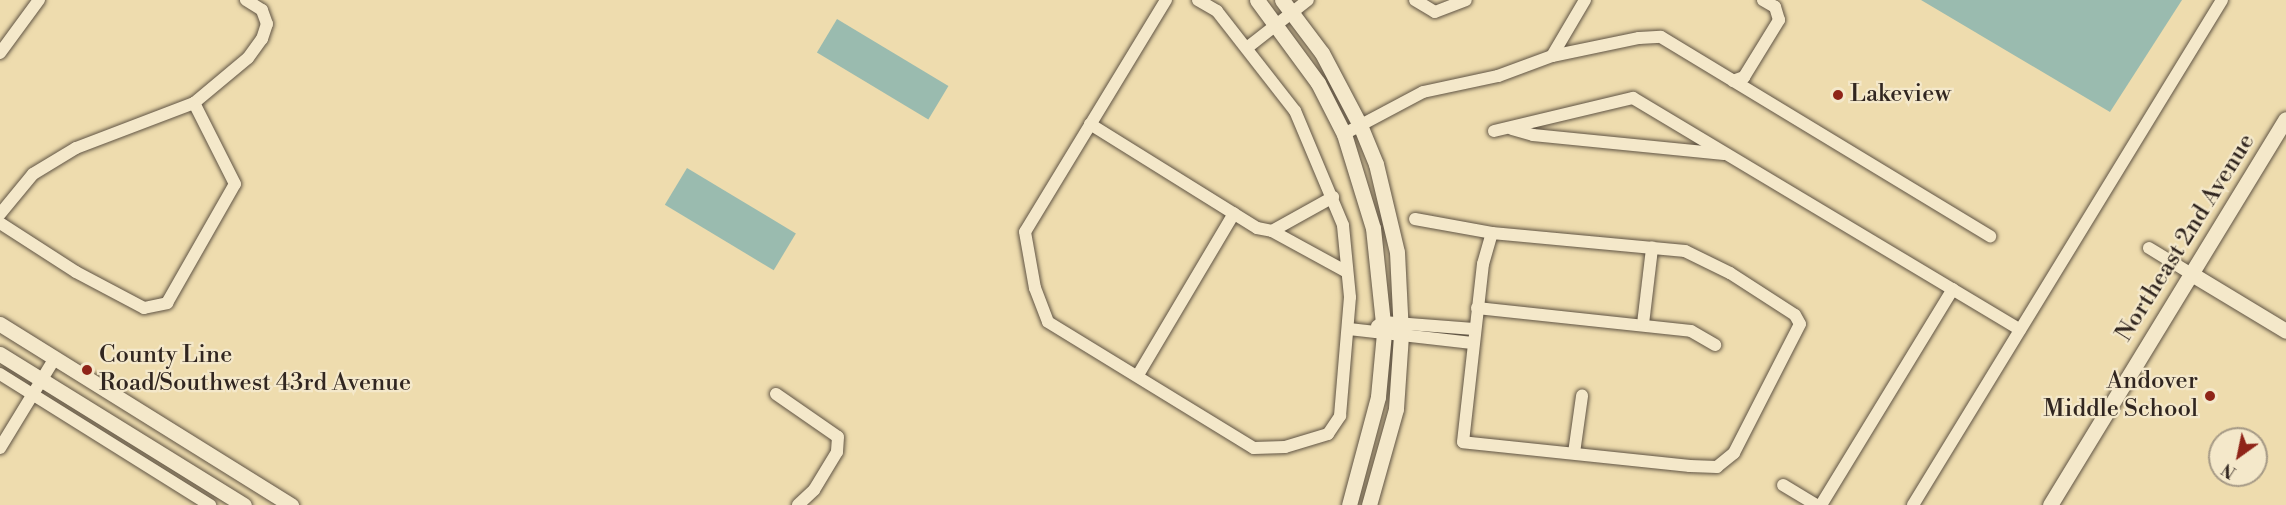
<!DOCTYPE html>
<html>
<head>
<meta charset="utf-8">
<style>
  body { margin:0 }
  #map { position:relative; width:2286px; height:505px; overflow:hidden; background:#eedcae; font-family:"Libre Bodoni",serif }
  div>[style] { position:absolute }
  .water>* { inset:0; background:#9abbaf; transform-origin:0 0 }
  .roads { filter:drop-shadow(0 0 2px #605444) drop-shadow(0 0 2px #605444) }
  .minor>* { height:12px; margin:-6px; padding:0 6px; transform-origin:6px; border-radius:6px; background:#f4e8ca }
  .tertiary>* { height:15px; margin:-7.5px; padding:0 7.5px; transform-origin:7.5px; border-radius:7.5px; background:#f4e8ca }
  .dots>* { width:16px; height:16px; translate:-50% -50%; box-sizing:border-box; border:3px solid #f4e8ca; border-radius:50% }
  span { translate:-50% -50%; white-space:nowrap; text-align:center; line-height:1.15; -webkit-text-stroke:4.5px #f4e8ca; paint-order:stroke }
  .poi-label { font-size:24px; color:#312620 }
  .left { translate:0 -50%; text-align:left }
  .right { translate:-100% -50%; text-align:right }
  .street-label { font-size:24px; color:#312620 }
  .north { position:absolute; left:2208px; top:427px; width:60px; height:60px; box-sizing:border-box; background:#f4e8ca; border:2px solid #a69a86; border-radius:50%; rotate:213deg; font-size:16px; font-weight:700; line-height:24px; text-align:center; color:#312620 }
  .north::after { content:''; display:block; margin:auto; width:21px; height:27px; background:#8f2418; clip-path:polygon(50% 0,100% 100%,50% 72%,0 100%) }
</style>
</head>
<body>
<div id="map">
  <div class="water">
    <i style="clip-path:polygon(1921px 0,2182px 0,2110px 112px)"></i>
    <i style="left:837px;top:19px;width:130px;height:39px;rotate:31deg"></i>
    <i style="left:687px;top:168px;width:127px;height:43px;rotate:31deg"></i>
  </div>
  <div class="roads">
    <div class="minor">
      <i style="left:1166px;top:0;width:271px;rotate:121.3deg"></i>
      <i style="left:1025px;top:232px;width:57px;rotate:79.9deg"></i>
      <i style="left:1035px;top:288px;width:36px;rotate:69deg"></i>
      <i style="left:1048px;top:322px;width:241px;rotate:31.5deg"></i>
      <i style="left:1254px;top:448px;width:31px;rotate:-2deg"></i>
      <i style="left:1285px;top:447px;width:45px;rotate:-16.8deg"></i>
      <i style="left:1328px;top:434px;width:22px;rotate:-56deg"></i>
      <i style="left:1340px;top:416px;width:119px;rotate:-85.2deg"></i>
      <i style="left:1350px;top:297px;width:72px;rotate:-95.6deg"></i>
      <i style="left:1343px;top:225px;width:124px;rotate:-112.8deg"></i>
      <i style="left:1295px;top:111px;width:127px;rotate:-128deg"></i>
      <i style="left:1217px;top:11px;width:22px;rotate:-150deg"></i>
      <i style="left:1415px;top:0;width:23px;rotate:31deg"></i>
      <i style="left:1435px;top:12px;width:33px;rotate:-21deg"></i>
      <i style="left:1248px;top:47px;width:76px;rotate:-38.1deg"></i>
      <i style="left:0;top:53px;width:66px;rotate:-53.7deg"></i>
      <i style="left:1552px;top:56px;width:65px;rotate:-59.5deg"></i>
      <i style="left:1733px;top:81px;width:12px;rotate:-20deg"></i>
      <i style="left:1744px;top:77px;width:67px;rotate:-58.4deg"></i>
      <i style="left:1779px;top:20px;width:14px;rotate:-107deg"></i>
      <i style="left:1775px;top:7px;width:14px;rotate:-150deg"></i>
      <i style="left:1090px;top:124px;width:197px;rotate:31.9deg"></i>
      <i style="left:1257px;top:228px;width:15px;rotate:11deg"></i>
      <i style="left:1272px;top:231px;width:85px;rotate:28.7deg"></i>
      <i style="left:1512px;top:129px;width:22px;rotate:16deg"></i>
      <i style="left:1533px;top:135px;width:192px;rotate:5.7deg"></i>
      <i style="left:1494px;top:131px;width:143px;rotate:-13.4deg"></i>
      <i style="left:1633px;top:98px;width:451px;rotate:30.9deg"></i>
      <i style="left:1344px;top:134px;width:89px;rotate:-28deg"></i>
      <i style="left:1423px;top:92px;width:77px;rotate:-12deg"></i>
      <i style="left:1498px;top:76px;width:58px;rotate:-20.3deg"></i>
      <i style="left:1552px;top:56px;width:89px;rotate:-11.7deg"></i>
      <i style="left:1639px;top:38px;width:22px;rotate:-3deg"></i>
      <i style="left:1661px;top:37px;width:385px;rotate:31.2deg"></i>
      <i style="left:0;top:214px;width:52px;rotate:-50.5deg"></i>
      <i style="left:33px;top:174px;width:50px;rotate:-31.2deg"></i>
      <i style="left:76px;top:148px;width:126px;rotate:-20.9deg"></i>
      <i style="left:194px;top:103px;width:70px;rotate:-39.8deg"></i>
      <i style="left:248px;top:58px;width:24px;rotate:-54deg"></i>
      <i style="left:262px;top:39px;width:16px;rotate:-72deg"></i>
      <i style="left:267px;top:24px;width:15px;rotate:-110deg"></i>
      <i style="left:262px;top:10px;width:19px;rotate:-148deg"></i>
      <i style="left:1415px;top:219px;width:78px;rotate:10.3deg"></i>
      <i style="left:1492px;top:233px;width:194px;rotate:5.3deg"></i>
      <i style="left:1685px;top:251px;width:50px;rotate:26.1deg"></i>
      <i style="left:1730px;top:273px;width:77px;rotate:32.9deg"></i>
      <i style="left:1795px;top:315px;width:10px;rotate:61deg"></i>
      <i style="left:1800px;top:324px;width:145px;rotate:117.1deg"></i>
      <i style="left:1734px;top:453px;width:22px;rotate:141deg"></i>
      <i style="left:1717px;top:467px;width:27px;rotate:-178deg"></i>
      <i style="left:1690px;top:466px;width:228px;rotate:-174deg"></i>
      <i style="left:1463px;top:442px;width:179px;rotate:-83.6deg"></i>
      <i style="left:1483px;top:264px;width:32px;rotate:-74deg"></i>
      <i style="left:0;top:223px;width:90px;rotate:32.8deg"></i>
      <i style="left:76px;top:272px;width:77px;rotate:27.9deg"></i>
      <i style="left:144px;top:308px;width:24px;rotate:-12deg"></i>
      <i style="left:167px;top:303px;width:137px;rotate:-60.3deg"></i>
      <i style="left:235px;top:184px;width:91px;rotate:-116.8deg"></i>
      <i style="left:1272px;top:231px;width:70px;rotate:-29.1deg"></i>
      <i style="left:2149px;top:248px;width:48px;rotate:31.4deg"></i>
      <i style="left:1477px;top:308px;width:215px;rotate:6.1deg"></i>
      <i style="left:1691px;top:331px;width:28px;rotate:30deg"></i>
      <i style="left:1643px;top:324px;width:77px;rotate:-83.2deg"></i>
      <i style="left:1377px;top:326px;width:7px;rotate:-34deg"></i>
      <i style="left:1383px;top:322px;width:91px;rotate:4.4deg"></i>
      <i style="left:1349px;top:329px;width:124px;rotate:6.5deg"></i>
      <i style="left:0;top:374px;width:248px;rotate:32deg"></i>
      <i style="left:1138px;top:375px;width:188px;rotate:-59.3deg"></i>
      <i style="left:776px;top:394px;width:75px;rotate:34.7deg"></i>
      <i style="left:838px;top:437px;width:15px;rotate:94deg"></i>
      <i style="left:837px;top:452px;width:44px;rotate:121.2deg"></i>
      <i style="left:814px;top:490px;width:22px;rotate:137deg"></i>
      <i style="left:0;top:448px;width:105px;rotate:-58.6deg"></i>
      <i style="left:1574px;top:453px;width:58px;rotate:-82deg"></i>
      <i style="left:1783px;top:485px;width:39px;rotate:31deg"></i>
      <i style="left:1821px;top:505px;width:253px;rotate:-58.6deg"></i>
      <i style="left:1913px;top:505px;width:592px;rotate:-58.54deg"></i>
    </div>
    <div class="tertiary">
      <i style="left:1257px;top:0;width:103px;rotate:53.7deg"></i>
      <i style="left:1318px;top:83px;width:57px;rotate:63deg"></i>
      <i style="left:1344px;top:134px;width:98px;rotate:72.9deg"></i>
      <i style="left:1373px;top:228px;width:106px;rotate:84deg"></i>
      <i style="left:1384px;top:333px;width:64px;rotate:95.4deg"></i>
      <i style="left:1378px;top:397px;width:112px;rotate:105deg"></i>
      <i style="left:1282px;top:0;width:66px;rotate:53deg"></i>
      <i style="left:1322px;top:53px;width:81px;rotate:62.2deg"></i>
      <i style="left:1360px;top:125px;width:42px;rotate:67.7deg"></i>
      <i style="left:1376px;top:164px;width:90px;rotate:76.6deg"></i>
      <i style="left:1397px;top:252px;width:83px;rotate:87.2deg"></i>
      <i style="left:1401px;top:335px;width:74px;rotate:93.9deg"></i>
      <i style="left:1396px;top:409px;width:100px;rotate:105.7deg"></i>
      <i style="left:2190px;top:273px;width:112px;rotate:31.1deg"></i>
      <i style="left:0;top:324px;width:343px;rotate:31.9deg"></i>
      <i style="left:0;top:354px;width:287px;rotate:31.8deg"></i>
      <i style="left:2050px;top:505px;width:452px;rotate:-58.6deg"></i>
    </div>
  </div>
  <div class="dots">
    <i style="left:1838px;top:95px;background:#8f2418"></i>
    <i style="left:87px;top:370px;background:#8f2418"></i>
    <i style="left:2210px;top:396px;background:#8f2418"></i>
  </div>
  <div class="poi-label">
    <span class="left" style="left:1850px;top:95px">Lakeview</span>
    <span class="left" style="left:99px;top:370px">County Line<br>Road/Southwest 43rd Avenue</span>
    <span class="right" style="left:2198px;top:396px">Andover<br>Middle School</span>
  </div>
  <div class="street-label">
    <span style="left:2186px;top:238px;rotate:-58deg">Northeast 2nd Avenue</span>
  </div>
  <div class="north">N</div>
</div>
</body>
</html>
